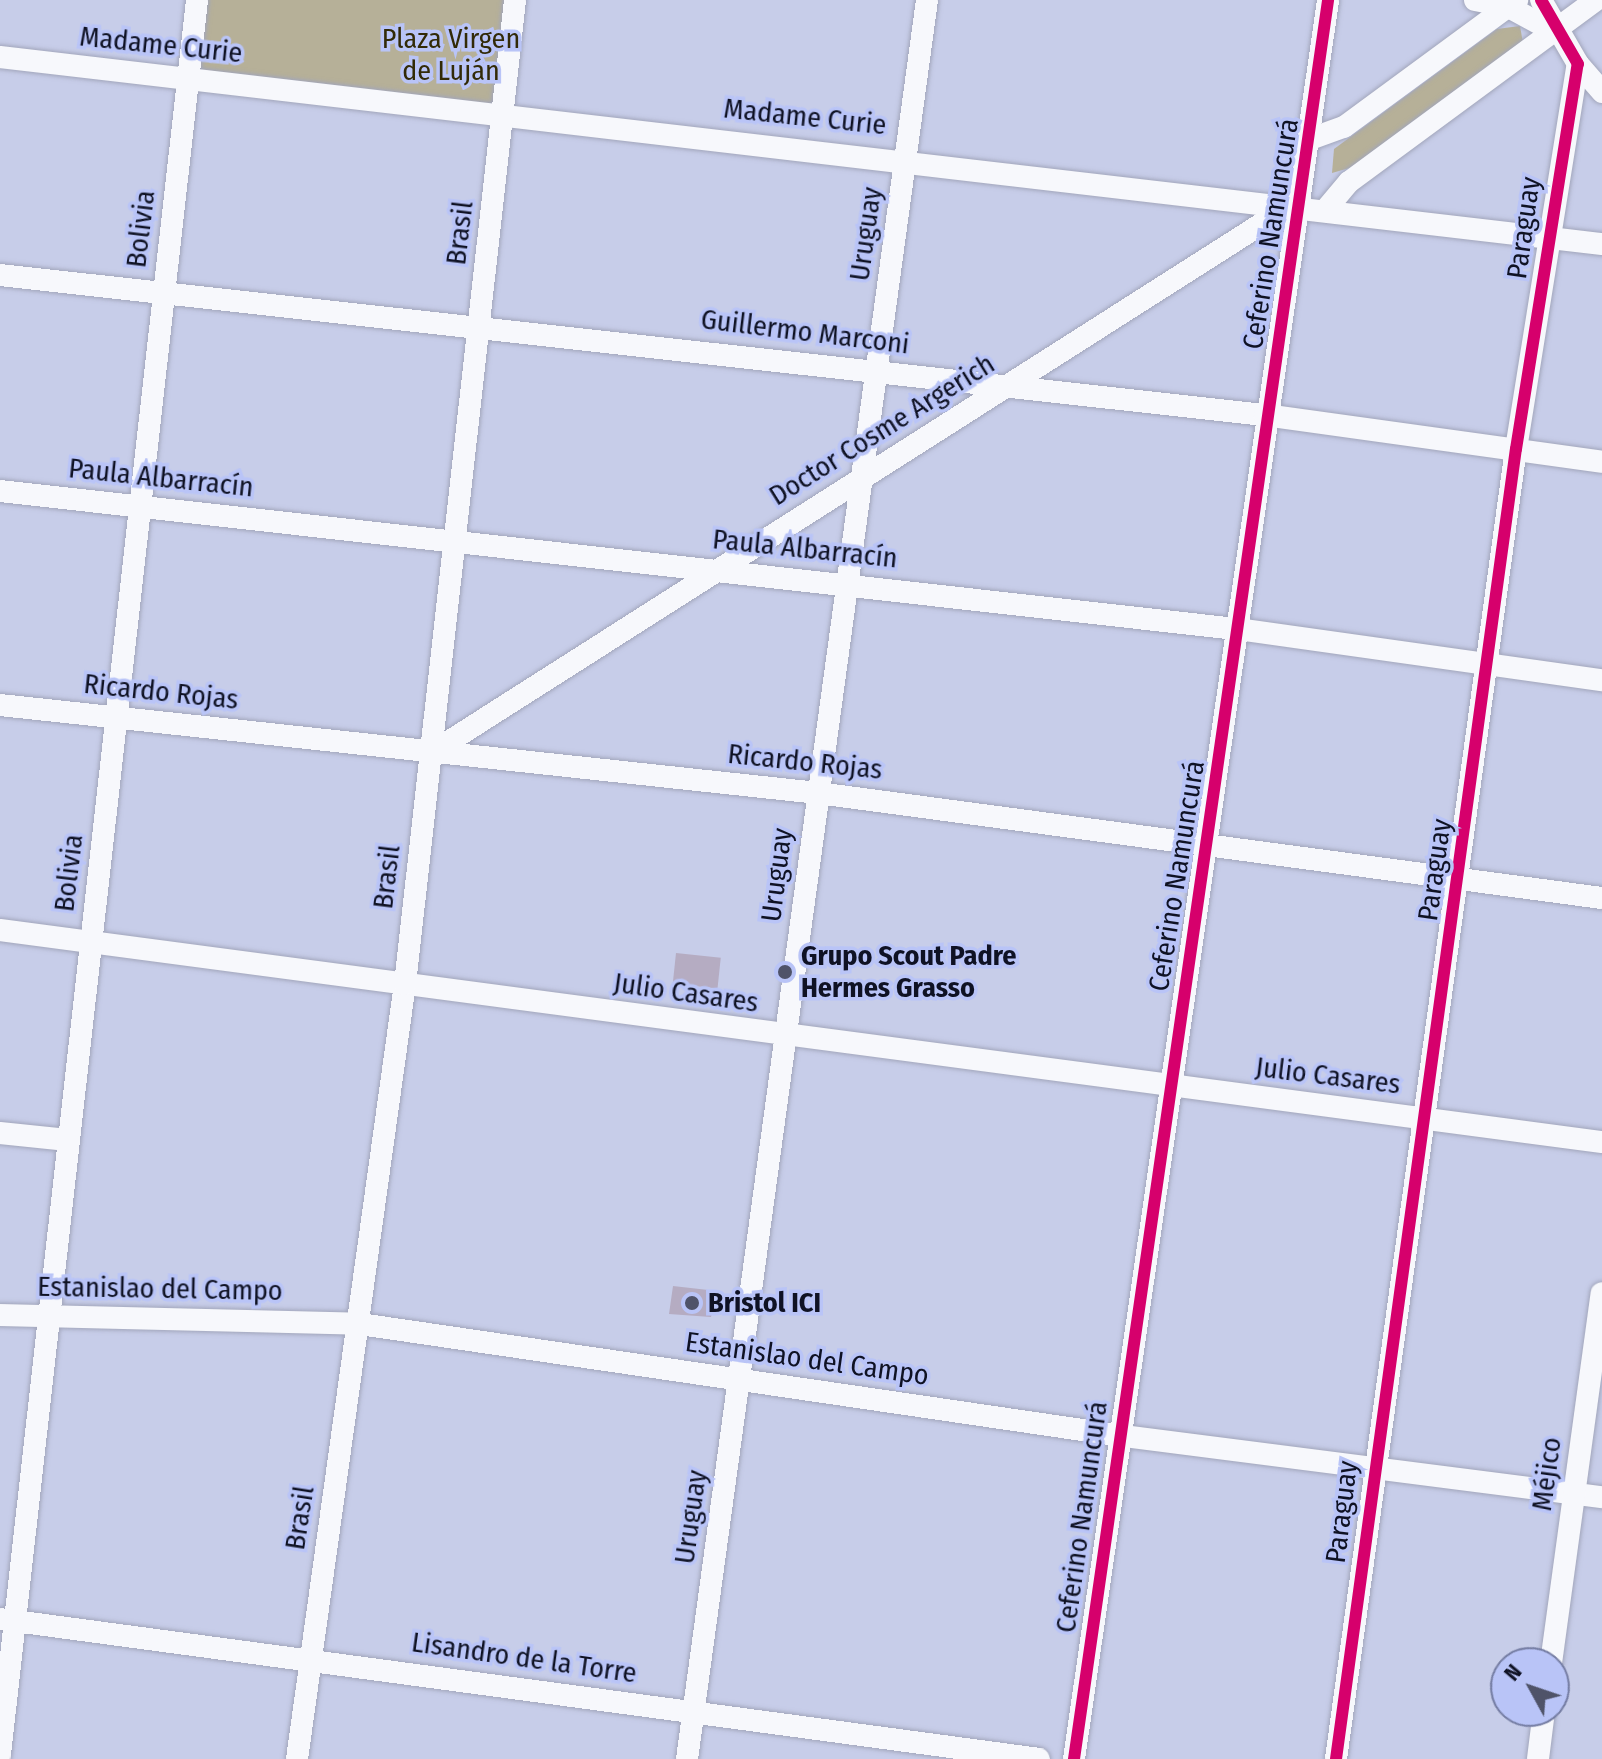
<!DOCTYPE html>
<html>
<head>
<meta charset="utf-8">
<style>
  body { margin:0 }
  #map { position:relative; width:1602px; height:1759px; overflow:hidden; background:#c7cde9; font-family:"Fira Sans Condensed",sans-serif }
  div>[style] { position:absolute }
  .green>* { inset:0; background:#b6b098 }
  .building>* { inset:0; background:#b5acc2; transform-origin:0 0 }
  .roads { filter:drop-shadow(0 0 2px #a2a6bb) drop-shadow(0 0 2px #a2a6bb) }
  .minor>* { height:22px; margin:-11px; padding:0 11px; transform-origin:11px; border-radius:11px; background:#f7f8fc }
  .cycleway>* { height:12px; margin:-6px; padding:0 6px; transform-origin:6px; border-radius:6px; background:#d6006c }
  .dots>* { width:22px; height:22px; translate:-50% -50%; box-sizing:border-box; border:4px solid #b9c4f7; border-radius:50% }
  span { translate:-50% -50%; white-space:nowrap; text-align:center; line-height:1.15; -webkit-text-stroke:7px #b9c4f7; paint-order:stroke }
  .park-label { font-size:28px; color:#322a07 }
  .street-label { font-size:28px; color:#0f1224 }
  .poi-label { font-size:28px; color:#0f1224; font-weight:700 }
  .left { translate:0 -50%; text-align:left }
  .north { position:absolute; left:1490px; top:1647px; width:80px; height:80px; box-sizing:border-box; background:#b9c4f7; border:2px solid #757da3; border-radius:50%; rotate:310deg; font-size:22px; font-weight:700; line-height:32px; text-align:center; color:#0f1224 }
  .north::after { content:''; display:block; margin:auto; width:28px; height:36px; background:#4f5369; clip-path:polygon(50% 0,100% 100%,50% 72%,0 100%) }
</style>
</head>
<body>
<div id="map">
  <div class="green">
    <i style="clip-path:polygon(197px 0,515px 0,504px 115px,189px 77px)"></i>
    <i style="clip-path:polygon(1520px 26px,1523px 43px,1360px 165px,1332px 173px,1334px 149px,1497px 29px)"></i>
  </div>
  <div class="building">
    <i style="left:676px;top:953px;width:45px;height:31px;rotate:6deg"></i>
    <i style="clip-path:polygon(673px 1286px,717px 1291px,711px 1317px,669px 1314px)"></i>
  </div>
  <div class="roads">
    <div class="minor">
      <i style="left:1475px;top:0;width:33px;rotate:11deg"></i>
      <i style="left:1507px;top:6px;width:52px;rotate:28.5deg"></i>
      <i style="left:0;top:57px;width:1613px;rotate:6.66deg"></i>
      <i style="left:1578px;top:64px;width:37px;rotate:49deg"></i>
      <i style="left:1313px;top:138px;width:33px;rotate:-20deg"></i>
      <i style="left:1344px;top:127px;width:215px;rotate:-36.3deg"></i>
      <i style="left:1327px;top:208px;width:34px;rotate:-50deg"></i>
      <i style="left:1349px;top:182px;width:307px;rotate:-36.4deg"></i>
      <i style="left:0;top:275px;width:1273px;rotate:6.32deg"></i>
      <i style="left:1265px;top:415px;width:340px;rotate:7.9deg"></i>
      <i style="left:0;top:491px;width:1245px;rotate:6.37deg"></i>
      <i style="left:1237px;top:629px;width:369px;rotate:8deg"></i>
      <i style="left:0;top:705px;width:823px;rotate:6.14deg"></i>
      <i style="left:818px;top:793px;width:791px;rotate:7.63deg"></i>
      <i style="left:431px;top:753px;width:986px;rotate:-32.5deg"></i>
      <i style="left:1263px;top:223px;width:26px;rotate:-54deg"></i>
      <i style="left:0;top:930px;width:1616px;rotate:7.54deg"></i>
      <i style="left:0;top:1133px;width:68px;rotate:5.9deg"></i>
      <i style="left:0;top:1315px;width:360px;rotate:1.4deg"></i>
      <i style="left:360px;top:1324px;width:764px;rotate:8.35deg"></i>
      <i style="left:1116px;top:1435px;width:490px;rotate:7.3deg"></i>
      <i style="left:0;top:1619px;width:1048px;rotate:7.67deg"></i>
      <i style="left:1551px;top:1663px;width:373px;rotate:-82.2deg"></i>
      <i style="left:0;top:1754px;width:1765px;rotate:-83.59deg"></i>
      <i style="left:297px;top:1759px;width:782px;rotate:-82.07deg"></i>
      <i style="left:405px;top:984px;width:990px;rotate:-83.62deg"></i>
      <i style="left:687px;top:1759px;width:1775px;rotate:-82.23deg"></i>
      <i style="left:1074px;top:1759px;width:1777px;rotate:-81.78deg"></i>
      <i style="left:1336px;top:1759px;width:1322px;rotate:-82.18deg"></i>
      <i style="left:1516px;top:449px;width:390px;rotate:-80.9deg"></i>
      <i style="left:1578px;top:64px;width:74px;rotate:-120deg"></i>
      <i style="left:1538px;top:1759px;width:48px;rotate:-82.9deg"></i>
    </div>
  </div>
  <div class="cycleway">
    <i style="left:1074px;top:1759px;width:1777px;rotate:-81.78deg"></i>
    <i style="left:1336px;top:1759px;width:1322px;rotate:-82.18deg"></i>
    <i style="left:1516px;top:449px;width:390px;rotate:-80.9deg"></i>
    <i style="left:1578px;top:64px;width:74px;rotate:-120deg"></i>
  </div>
  <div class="dots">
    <i style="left:785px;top:972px;background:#4f5369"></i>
    <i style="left:692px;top:1303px;background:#4f5369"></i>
  </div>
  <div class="park-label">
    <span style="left:451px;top:55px">Plaza Virgen<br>de Luján</span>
  </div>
  <div class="street-label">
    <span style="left:161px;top:45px;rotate:6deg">Madame Curie</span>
    <span style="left:805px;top:117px;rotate:6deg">Madame Curie</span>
    <span style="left:1524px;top:228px;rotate:-82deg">Paraguay</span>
    <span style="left:141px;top:229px;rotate:-83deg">Bolivia</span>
    <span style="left:460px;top:233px;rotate:-83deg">Brasil</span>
    <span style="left:866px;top:234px;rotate:-82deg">Uruguay</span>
    <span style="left:1271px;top:234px;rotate:-81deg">Ceferino Namuncurá</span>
    <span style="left:805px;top:332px;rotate:7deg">Guillermo Marconi</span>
    <span style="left:882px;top:430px;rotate:-32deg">Doctor Cosme Argerich</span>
    <span style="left:161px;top:478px;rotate:6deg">Paula Albarracín</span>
    <span style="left:805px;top:549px;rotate:6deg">Paula Albarracín</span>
    <span style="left:161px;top:692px;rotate:6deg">Ricardo Rojas</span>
    <span style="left:805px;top:762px;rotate:6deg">Ricardo Rojas</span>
    <span style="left:1435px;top:870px;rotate:-82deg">Paraguay</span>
    <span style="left:69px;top:873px;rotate:-83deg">Bolivia</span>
    <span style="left:777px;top:875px;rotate:-83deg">Uruguay</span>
    <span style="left:1177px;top:876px;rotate:-81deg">Ceferino Namuncurá</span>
    <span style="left:387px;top:877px;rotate:-83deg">Brasil</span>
    <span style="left:686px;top:993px;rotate:8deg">Julio Casares</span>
    <span style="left:1328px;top:1076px;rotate:7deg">Julio Casares</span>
    <span style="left:160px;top:1289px;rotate:1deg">Estanislao del Campo</span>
    <span style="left:807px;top:1359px;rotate:8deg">Estanislao del Campo</span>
    <span style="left:1547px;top:1474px;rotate:-82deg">Méjico</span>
    <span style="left:1342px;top:1512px;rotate:-83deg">Paraguay</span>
    <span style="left:691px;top:1517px;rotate:-82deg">Uruguay</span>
    <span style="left:1082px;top:1517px;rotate:-82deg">Ceferino Namuncurá</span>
    <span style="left:300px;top:1518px;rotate:-81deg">Brasil</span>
    <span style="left:524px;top:1658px;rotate:8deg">Lisandro de la Torre</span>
  </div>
  <div class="poi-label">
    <span class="left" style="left:801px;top:972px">Grupo Scout Padre<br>Hermes Grasso</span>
    <span class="left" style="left:708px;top:1303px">Bristol ICI</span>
  </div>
  <div class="north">N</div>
</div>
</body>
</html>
